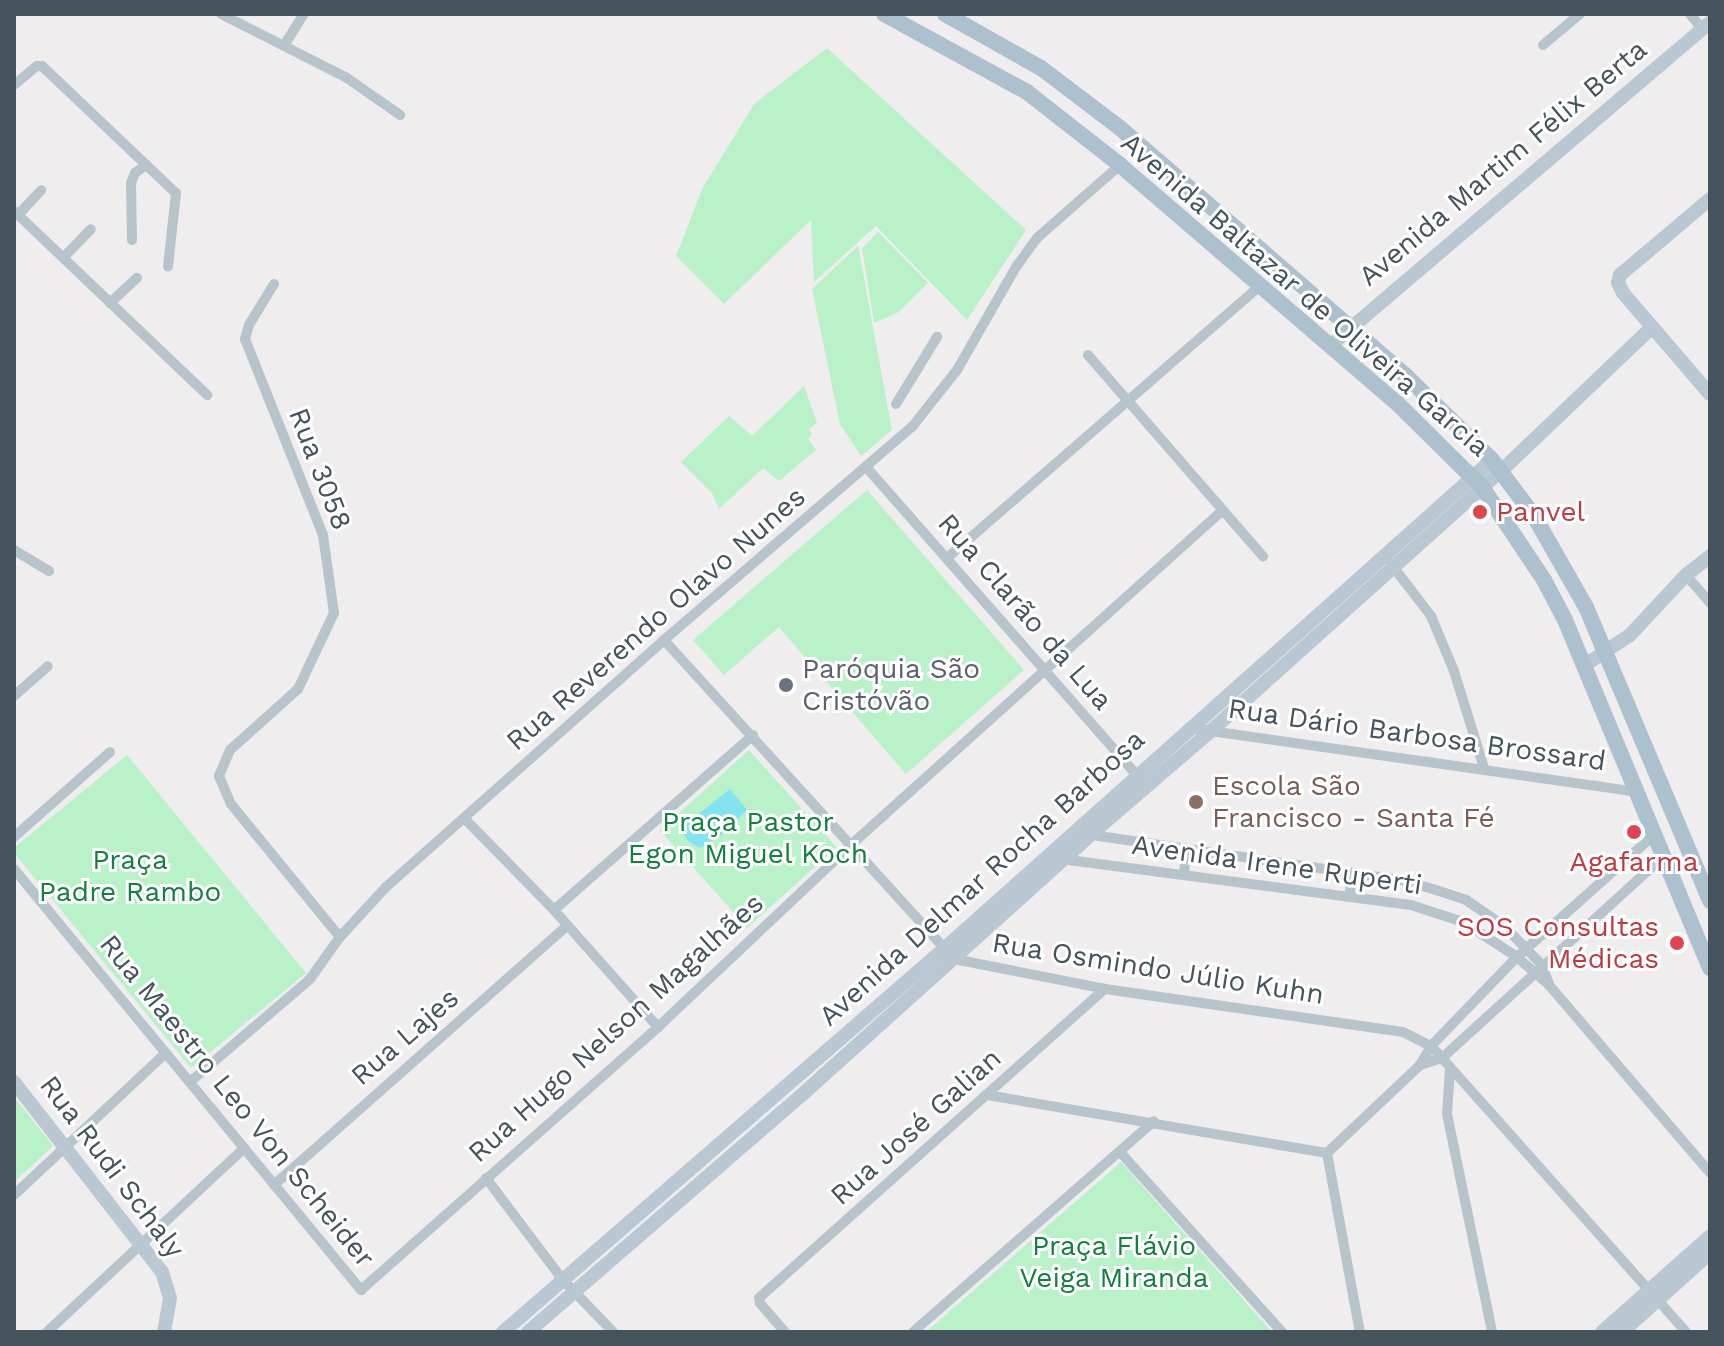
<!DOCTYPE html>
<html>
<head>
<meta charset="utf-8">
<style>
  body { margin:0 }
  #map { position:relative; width:1724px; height:1346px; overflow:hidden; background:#f0edee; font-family:"Work Sans",sans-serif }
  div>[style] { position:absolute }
  .green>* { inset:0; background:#b9f1c9; transform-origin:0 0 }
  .water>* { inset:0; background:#84e3f0 }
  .street>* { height:10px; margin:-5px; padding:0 5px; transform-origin:5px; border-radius:5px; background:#b8c4cc }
  .secondary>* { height:14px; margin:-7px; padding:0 7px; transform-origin:7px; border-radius:7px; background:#bac8d3 }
  .primary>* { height:16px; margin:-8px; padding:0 8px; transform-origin:8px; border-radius:8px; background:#acc0ce }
  .dots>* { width:22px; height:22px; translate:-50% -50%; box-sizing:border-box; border:4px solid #fff; border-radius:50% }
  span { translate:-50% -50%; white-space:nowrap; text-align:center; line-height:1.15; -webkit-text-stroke:6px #fff; paint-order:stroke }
  .street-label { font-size:28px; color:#45535c }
  .health-label { font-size:28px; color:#be3a42 }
  .left { translate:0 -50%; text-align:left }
  .right { translate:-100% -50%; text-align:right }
  .worship-label { font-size:28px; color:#5b616d }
  .education-label { font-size:28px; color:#785e54 }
  .park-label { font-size:28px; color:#12803f }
  .frame { position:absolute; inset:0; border:16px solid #45535c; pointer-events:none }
</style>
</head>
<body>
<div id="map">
  <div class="green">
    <i style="clip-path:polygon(827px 48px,1026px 230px,967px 320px,876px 226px,814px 282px,811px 220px,724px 304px,676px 256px,703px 187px,755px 103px)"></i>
    <i style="clip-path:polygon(878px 232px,928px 283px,899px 312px,874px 323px,862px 248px)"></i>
    <i style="clip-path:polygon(858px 246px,892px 430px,861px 456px,840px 424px,812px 289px)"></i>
    <i style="clip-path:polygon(804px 386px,817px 423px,809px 429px,812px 434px,808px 439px,816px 450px,779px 481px,763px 468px,719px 509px,712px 493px,681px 462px,729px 416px,752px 436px)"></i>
    <i style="clip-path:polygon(867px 490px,1024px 670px,906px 774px,779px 627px,724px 675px,693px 640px)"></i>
    <i style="left:749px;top:750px;width:131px;height:120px;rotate:48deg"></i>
    <i style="clip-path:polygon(127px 755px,306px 973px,191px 1068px,14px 853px,14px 848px)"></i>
    <i style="clip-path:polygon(14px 1097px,53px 1146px,14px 1182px)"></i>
    <i style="clip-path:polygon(1121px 1162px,1272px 1332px,926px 1332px)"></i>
  </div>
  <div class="water">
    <i style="clip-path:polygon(730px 789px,747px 810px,720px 836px,700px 848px,688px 841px,681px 828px)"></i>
  </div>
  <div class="street">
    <i style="left:221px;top:14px;width:141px;rotate:26.9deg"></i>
    <i style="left:347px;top:78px;width:65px;rotate:34.9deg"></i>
    <i style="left:1690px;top:14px;width:19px;rotate:51deg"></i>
    <i style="left:285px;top:44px;width:36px;rotate:-58deg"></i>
    <i style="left:1543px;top:45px;width:48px;rotate:-40deg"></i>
    <i style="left:14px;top:85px;width:30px;rotate:-40deg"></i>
    <i style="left:37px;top:66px;width:5px"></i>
    <i style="left:42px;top:66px;width:185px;rotate:43.5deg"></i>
    <i style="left:176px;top:193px;width:74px;rotate:96.2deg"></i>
    <i style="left:14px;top:211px;width:267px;rotate:43.6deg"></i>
    <i style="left:18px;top:215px;width:34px;rotate:-47deg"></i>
    <i style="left:132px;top:240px;width:57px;rotate:-91deg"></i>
    <i style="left:131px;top:183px;width:11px;rotate:-68deg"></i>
    <i style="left:135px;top:173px;width:14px;rotate:-36deg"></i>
    <i style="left:63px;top:258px;width:40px;rotate:-46deg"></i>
    <i style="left:274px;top:284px;width:48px;rotate:121.4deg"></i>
    <i style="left:249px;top:325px;width:15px;rotate:106deg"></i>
    <i style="left:245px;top:339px;width:211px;rotate:68.3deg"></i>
    <i style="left:323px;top:535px;width:79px;rotate:82deg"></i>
    <i style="left:334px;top:613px;width:84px;rotate:115.3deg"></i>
    <i style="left:298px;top:689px;width:91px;rotate:138.1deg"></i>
    <i style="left:230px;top:750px;width:28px;rotate:113deg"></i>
    <i style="left:219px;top:776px;width:30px;rotate:67deg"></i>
    <i style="left:231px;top:804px;width:172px;rotate:50.7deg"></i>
    <i style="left:110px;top:303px;width:37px;rotate:-43deg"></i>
    <i style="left:1088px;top:355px;width:267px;rotate:49deg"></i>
    <i style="left:896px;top:404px;width:79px;rotate:-58.5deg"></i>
    <i style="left:867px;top:468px;width:414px;rotate:48.7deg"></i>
    <i style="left:14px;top:550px;width:41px;rotate:31deg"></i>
    <i style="left:947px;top:558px;width:416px;rotate:-41deg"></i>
    <i style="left:1391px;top:564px;width:66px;rotate:52.4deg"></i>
    <i style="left:1431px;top:616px;width:60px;rotate:67.3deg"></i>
    <i style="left:1454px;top:671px;width:102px;rotate:72.8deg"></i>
    <i style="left:1686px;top:575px;width:37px;rotate:49deg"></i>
    <i style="left:664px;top:640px;width:431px;rotate:47.7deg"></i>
    <i style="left:954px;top:959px;width:154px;rotate:11.2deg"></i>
    <i style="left:1105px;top:989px;width:301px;rotate:8.2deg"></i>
    <i style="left:1403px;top:1032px;width:31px;rotate:27deg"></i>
    <i style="left:1431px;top:1046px;width:16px;rotate:47deg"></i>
    <i style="left:1442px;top:1058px;width:367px;rotate:48.3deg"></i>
    <i style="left:14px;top:696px;width:45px;rotate:-41.4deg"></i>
    <i style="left:1189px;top:728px;width:453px;rotate:8.1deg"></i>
    <i style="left:464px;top:818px;width:129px;rotate:45.6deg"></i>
    <i style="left:554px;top:910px;width:157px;rotate:48.4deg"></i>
    <i style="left:1085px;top:834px;width:324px;rotate:8.3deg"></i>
    <i style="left:1406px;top:881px;width:31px;rotate:17deg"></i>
    <i style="left:1436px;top:890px;width:32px;rotate:18deg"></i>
    <i style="left:1466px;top:900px;width:46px;rotate:34.4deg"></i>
    <i style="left:1504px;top:926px;width:54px;rotate:45.7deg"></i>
    <i style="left:1542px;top:965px;width:20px;rotate:70deg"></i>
    <i style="left:14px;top:837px;width:128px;rotate:-41.5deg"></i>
    <i style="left:1061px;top:859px;width:353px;rotate:7.5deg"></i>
    <i style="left:1411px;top:905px;width:55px;rotate:18.1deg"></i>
    <i style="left:1463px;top:922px;width:64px;rotate:32.9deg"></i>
    <i style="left:1517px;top:957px;width:43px;rotate:41.2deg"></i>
    <i style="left:1549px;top:985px;width:248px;rotate:49.4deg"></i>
    <i style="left:14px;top:869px;width:546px;rotate:50.5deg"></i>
    <i style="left:361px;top:1290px;width:397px;rotate:-41.5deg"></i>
    <i style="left:658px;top:1027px;width:267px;rotate:-43.3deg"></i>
    <i style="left:852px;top:844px;width:498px;rotate:-42deg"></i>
    <i style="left:1184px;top:874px;width:24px;rotate:-85deg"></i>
    <i style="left:1349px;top:897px;width:25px;rotate:-81deg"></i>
    <i style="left:554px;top:910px;width:265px;rotate:-41.3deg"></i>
    <i style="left:1420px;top:1065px;width:23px;rotate:-18deg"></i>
    <i style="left:1442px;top:1058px;width:299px;rotate:-42.3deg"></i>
    <i style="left:1450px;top:1068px;width:46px;rotate:93.7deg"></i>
    <i style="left:1447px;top:1114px;width:223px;rotate:78.3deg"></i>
    <i style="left:190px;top:1082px;width:158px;rotate:-40.6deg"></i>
    <i style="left:310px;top:979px;width:52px;rotate:-54.5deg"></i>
    <i style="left:340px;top:937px;width:68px;rotate:-47.4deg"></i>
    <i style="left:386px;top:887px;width:372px;rotate:-41.6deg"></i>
    <i style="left:664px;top:640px;width:327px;rotate:-40.7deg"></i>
    <i style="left:912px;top:427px;width:73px;rotate:-51.7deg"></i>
    <i style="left:957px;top:370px;width:119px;rotate:-60.2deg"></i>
    <i style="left:1016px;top:267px;width:36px;rotate:-54deg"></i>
    <i style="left:1037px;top:238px;width:111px;rotate:-41.3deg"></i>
    <i style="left:987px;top:1095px;width:345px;rotate:9.7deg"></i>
    <i style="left:1120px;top:1152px;width:242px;rotate:48deg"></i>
    <i style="left:1327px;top:1153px;width:128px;rotate:-43.4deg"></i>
    <i style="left:1420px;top:1065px;width:22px;rotate:-60deg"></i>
    <i style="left:1431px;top:1046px;width:124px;rotate:-46deg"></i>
    <i style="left:1517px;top:957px;width:183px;rotate:-41.7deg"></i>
    <i style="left:1327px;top:1153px;width:182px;rotate:79.6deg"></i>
    <i style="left:486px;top:1178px;width:126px;rotate:53deg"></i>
    <i style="left:562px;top:1279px;width:74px;rotate:46.1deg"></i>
    <i style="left:274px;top:1185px;width:392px;rotate:-41.5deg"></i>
    <i style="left:14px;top:1195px;width:208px;rotate:-43.1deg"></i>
    <i style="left:47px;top:1332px;width:270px;rotate:-43deg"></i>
    <i style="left:785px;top:1332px;width:38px;rotate:-131deg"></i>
    <i style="left:760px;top:1303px;width:5px;rotate:-101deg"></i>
    <i style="left:759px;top:1298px;width:464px;rotate:-41.8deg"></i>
    <i style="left:913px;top:1332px;width:320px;rotate:-41.2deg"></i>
  </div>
  <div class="secondary">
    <i style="left:1710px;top:199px;width:118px;rotate:139.8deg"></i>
    <i style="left:1620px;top:275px;width:8px;rotate:104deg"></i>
    <i style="left:1618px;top:283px;width:11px;rotate:63deg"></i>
    <i style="left:1623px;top:293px;width:133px;rotate:49.3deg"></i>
    <i style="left:1331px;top:345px;width:498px;rotate:-40.4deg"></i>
    <i style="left:1585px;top:665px;width:54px;rotate:-33.7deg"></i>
    <i style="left:1630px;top:635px;width:82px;rotate:-47deg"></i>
    <i style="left:1686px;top:575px;width:31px;rotate:-38deg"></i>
    <i style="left:14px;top:1082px;width:241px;rotate:52.1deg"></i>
    <i style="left:162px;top:1272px;width:27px;rotate:73deg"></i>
    <i style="left:170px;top:1298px;width:35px;rotate:100deg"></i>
    <i style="left:503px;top:1332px;width:586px;rotate:-40.98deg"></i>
    <i style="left:945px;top:948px;width:733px;rotate:-41.74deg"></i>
    <i style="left:528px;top:1332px;width:367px;rotate:-40.9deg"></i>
    <i style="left:805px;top:1092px;width:384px;rotate:-42deg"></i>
    <i style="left:1090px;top:835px;width:161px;rotate:-40.7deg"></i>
    <i style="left:1212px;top:730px;width:388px;rotate:-41.9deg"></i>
    <i style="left:1501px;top:471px;width:209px;rotate:-43.6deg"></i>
    <i style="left:1602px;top:1332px;width:144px;rotate:-41.6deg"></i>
    <i style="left:1622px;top:1332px;width:118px;rotate:-41.9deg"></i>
  </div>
  <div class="primary">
    <i style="left:884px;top:14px;width:163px;rotate:28.6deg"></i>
    <i style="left:1027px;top:92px;width:118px;rotate:38.1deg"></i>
    <i style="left:1120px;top:165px;width:365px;rotate:40.7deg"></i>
    <i style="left:1397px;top:403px;width:120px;rotate:44.7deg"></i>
    <i style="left:1482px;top:487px;width:112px;rotate:56.3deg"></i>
    <i style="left:1544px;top:580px;width:45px;rotate:62.3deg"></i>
    <i style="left:1565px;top:620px;width:377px;rotate:67.4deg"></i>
    <i style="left:945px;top:14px;width:110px;rotate:29.4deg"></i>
    <i style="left:1041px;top:68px;width:99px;rotate:37.2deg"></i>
    <i style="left:1120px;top:128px;width:376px;rotate:40.9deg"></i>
    <i style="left:1404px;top:374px;width:123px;rotate:44.3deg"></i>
    <i style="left:1492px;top:460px;width:70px;rotate:53.1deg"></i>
    <i style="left:1534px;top:516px;width:105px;rotate:60.3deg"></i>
    <i style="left:1586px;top:607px;width:319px;rotate:67.1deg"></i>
  </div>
  <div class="dots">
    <i style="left:1480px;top:512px;background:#e0444e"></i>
    <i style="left:786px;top:685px;background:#6b7280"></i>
    <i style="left:1196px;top:802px;background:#8d6e63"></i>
    <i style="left:1634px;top:832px;background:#e0444e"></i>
    <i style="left:1677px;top:943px;background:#e0444e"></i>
  </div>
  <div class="street-label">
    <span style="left:1503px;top:163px;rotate:-40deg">Avenida Martim Félix Berta</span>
    <span style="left:1305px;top:295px;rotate:41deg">Avenida Baltazar de Oliveira Garcia</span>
    <span style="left:320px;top:469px;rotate:69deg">Rua 3058</span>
    <span style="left:1025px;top:612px;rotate:49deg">Rua Clarão da Lua</span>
    <span style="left:656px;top:619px;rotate:-41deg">Rua Reverendo Olavo Nunes</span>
    <span style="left:1417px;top:735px;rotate:8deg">Rua Dário Barbosa Brossard</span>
    <span style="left:1277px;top:865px;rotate:8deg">Avenida Irene Ruperti</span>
    <span style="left:982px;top:878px;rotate:-42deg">Avenida Delmar Rocha Barbosa</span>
    <span style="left:1158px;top:969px;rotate:9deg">Rua Osmindo Júlio Kuhn</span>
    <span style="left:616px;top:1028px;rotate:-42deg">Rua Hugo Nelson Magalhães</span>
    <span style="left:405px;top:1037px;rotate:-41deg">Rua Lajes</span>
    <span style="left:237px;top:1101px;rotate:51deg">Rua Maestro Leo Von Scheider</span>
    <span style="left:916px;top:1127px;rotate:-42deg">Rua José Galian</span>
    <span style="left:112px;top:1167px;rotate:53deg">Rua Rudi Schaly</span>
  </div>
  <div class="health-label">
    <span class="left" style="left:1496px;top:512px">Panvel</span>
    <span style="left:1634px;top:862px">Agafarma</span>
    <span class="right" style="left:1659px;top:943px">SOS Consultas<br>Médicas</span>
  </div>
  <div class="worship-label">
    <span class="left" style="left:802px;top:685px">Paróquia São<br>Cristóvão</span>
  </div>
  <div class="education-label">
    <span class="left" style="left:1212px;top:802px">Escola São<br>Francisco - Santa Fé</span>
  </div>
  <div class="park-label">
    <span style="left:748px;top:838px">Praça Pastor<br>Egon Miguel Koch</span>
    <span style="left:130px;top:876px">Praça<br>Padre Rambo</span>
    <span style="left:1114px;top:1262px">Praça Flávio<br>Veiga Miranda</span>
  </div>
  <div class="frame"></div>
</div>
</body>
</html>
